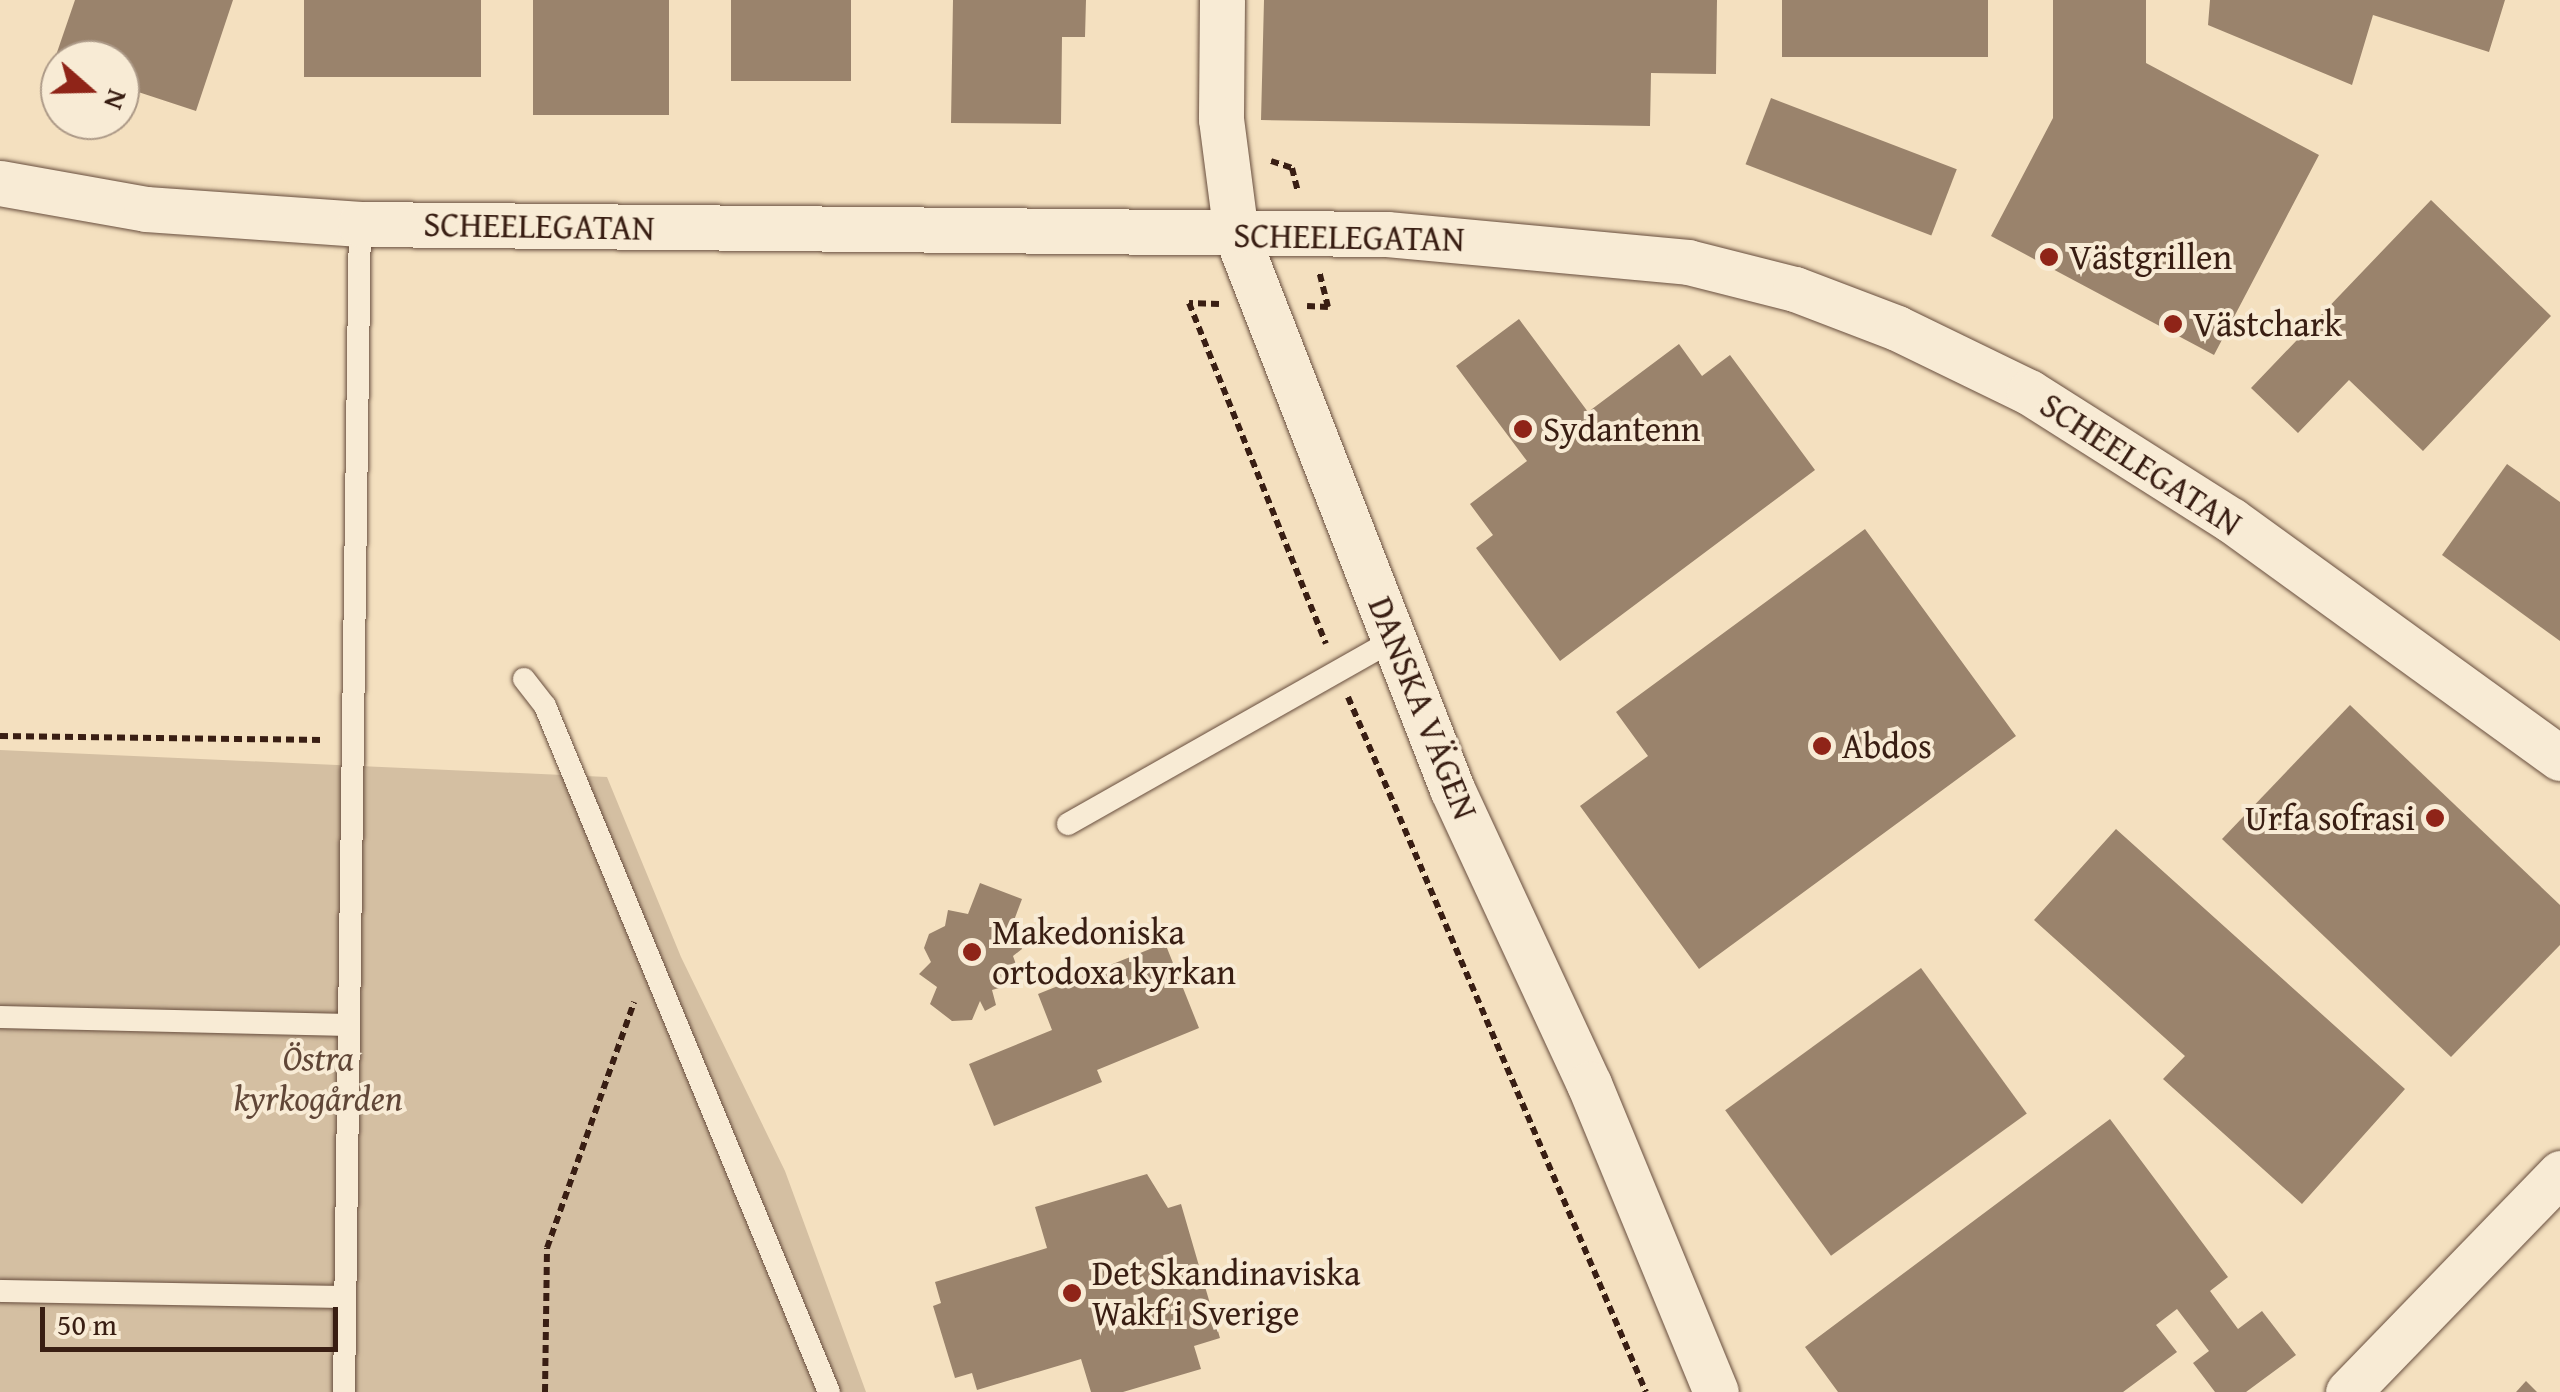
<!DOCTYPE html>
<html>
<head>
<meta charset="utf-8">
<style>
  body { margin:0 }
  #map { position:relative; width:2560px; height:1392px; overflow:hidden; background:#f4e0bf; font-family:"Gentium Book Plus",serif }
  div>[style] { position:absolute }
  .green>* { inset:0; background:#d4bfa2 }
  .building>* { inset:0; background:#9a836c; transform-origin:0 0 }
  .path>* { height:6px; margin-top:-3px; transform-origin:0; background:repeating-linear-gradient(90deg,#391e13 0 8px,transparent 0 13px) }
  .roads { filter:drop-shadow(0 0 2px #684e3e) drop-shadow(0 0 2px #684e3e) }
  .lane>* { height:22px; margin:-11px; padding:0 11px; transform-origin:11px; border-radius:11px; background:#f8ebd5 }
  .street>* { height:45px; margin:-22.5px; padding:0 22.5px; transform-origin:22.5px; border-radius:22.5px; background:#f8ebd5 }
  .dots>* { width:28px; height:28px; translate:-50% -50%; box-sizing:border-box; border:5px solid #f8ebd5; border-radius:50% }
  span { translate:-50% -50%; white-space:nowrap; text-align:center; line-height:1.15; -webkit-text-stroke:8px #f8ebd5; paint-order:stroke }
  .street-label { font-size:35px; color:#391e13 }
  .poi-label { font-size:35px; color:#391e13 }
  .left { translate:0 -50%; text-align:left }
  .right { translate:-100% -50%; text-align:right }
  .park-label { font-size:35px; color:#604637; font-style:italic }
  .north { position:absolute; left:40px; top:40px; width:100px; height:100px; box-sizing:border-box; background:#f8ebd5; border:2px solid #ac9987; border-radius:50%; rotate:110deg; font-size:28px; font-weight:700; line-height:40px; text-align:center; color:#391e13 }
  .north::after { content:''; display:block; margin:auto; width:35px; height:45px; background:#8f2418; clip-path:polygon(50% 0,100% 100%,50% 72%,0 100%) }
  .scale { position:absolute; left:40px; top:1307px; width:298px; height:45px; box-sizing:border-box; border:5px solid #391e13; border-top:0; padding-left:12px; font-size:30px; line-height:35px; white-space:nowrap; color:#391e13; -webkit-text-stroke:8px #f8ebd5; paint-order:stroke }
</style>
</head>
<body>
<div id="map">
  <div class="green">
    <i style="clip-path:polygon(0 750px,607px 777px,681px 957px,785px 1171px,866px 1392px,0 1392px)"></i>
  </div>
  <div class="building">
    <i style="clip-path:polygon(75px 0,233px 0,196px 111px,120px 86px,120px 60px,53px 64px)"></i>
    <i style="left:304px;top:0;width:177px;height:77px"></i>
    <i style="left:533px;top:0;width:136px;height:115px"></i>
    <i style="left:731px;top:0;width:120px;height:81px"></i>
    <i style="clip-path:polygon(953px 0,1086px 0,1085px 37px,1062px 37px,1061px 124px,951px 123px)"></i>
    <i style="clip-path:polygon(1264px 0,1717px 0,1716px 74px,1651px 73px,1650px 126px,1261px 120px)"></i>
    <i style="left:1782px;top:0;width:206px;height:57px"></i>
    <i style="clip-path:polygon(2053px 0,2146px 0,2146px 63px,2319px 155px,2214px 355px,1991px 236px,2053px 118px)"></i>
    <i style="clip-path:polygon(2210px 0,2505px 0,2489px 52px,2373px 15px,2352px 85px,2208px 25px)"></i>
    <i style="left:1771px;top:98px;width:199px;height:71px;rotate:21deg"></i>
    <i style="clip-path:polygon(2431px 200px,2551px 316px,2423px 451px,2349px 380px,2298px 433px,2251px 388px)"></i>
    <i style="clip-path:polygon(1519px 319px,1588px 412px,1679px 344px,1702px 376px,1730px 355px,1815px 470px,1560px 661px,1476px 548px,1493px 535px,1470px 504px,1527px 461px,1456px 366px)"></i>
    <i style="clip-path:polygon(2507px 464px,2560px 502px,2560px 641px,2442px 555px)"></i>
    <i style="clip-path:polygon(1865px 529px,2016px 736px,1699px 969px,1580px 806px,1648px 756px,1616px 712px)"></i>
    <i style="clip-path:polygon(2350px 705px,2560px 905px,2560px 945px,2451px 1057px,2222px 839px)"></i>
    <i style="clip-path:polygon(2116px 829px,2405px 1089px,2302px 1204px,2163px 1079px,2185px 1056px,2034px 920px)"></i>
    <i style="clip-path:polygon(980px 883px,1022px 899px,1010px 931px,1019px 935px,1022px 949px,1013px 956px,1018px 970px,1013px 984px,992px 990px,996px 1005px,985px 1011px,980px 1001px,972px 1020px,952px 1021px,930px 1004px,937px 987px,919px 974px,931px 962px,924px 948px,929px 934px,945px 926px,948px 910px,968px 914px)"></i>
    <i style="clip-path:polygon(1165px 943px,1199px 1028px,1097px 1070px,1102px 1082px,994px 1126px,969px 1064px,1052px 1030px,1038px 994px)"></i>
    <i style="left:1921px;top:968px;width:180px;height:242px;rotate:54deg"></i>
    <i style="clip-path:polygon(2110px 1119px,2228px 1277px,2210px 1291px,2238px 1329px,2262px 1311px,2296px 1355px,2246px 1392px,2215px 1392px,2193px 1363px,2209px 1351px,2177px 1309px,2156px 1325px,2177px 1352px,2123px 1392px,1838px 1392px,1805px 1347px)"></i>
    <i style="clip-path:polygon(1147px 1174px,1168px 1208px,1181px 1204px,1220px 1338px,1194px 1346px,1201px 1369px,1123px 1392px,1091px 1392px,1081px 1359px,977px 1390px,972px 1373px,955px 1378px,933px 1306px,941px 1303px,935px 1282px,1047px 1248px,1035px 1207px)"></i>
    <i style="clip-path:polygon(2526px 1381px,2537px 1392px,2516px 1392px)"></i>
  </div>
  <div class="path">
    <i style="left:1271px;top:161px;width:22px;rotate:18deg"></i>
    <i style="left:1292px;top:168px;width:25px;rotate:76deg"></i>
    <i style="left:1219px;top:304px;width:30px;rotate:-178deg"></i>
    <i style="left:1189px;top:303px;width:367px;rotate:68.1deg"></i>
    <i style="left:1307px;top:306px;width:21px;rotate:3deg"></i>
    <i style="left:1328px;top:307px;width:36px;rotate:-104deg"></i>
    <i style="left:1348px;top:697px;width:756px;rotate:66.79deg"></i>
    <i style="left:0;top:736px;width:322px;rotate:0.7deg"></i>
    <i style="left:545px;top:1392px;width:144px;rotate:-89.2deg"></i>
    <i style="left:547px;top:1248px;width:261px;rotate:-70.5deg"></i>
  </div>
  <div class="roads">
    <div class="lane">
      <i style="left:524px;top:679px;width:34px;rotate:52deg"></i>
      <i style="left:545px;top:706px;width:742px;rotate:67.51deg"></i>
      <i style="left:1068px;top:824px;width:376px;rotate:-29.5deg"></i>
      <i style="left:0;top:1017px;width:349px;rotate:1.3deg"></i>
      <i style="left:0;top:1291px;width:345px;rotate:1deg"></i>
      <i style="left:344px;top:1392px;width:1168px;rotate:-89.22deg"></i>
    </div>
    <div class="street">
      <i style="left:1222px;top:0;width:119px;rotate:90.5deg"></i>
      <i style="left:1221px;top:119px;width:116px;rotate:82.6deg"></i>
      <i style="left:1236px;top:234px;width:596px;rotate:68.73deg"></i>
      <i style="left:1452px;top:789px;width:325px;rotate:65.1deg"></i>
      <i style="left:1589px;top:1084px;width:333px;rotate:67.6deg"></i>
      <i style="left:0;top:183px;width:148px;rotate:10.1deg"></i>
      <i style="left:146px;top:209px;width:215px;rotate:4deg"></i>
      <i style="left:360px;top:224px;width:1027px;rotate:0.56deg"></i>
      <i style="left:1387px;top:234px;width:302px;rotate:5.3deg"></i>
      <i style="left:1688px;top:262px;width:110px;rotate:14.2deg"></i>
      <i style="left:1795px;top:289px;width:109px;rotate:20.9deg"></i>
      <i style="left:1897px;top:328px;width:147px;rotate:25.9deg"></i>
      <i style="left:2029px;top:392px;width:239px;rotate:32.4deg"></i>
      <i style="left:2231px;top:520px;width:406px;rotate:35.9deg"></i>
      <i style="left:2348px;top:1392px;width:305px;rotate:-45.9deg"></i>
    </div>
  </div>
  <div class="dots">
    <i style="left:2049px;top:257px;background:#8f2418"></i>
    <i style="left:2173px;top:324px;background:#8f2418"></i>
    <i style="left:1523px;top:429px;background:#8f2418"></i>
    <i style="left:1822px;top:746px;background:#8f2418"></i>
    <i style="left:2435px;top:818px;background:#8f2418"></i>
    <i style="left:972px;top:952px;background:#8f2418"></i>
    <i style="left:1072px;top:1293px;background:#8f2418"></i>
  </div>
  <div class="street-label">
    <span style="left:539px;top:226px;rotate:1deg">SCHEELEGATAN</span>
    <span style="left:1349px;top:237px;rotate:1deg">SCHEELEGATAN</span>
    <span style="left:2141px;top:464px;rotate:33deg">SCHEELEGATAN</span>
    <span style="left:1423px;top:708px;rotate:68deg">DANSKA VÄGEN</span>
  </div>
  <div class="poi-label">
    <span class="left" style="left:2069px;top:257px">Västgrillen</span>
    <span class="left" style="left:2193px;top:324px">Västchark</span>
    <span class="left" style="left:1543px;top:429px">Sydantenn</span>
    <span class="left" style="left:1842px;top:746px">Abdos</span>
    <span class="right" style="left:2415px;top:818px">Urfa sofrasi</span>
    <span class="left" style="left:992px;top:952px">Makedoniska<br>ortodoxa kyrkan</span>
    <span class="left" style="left:1092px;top:1293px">Det Skandinaviska<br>Wakf i Sverige</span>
  </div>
  <div class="park-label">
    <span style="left:318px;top:1078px">Östra<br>kyrkogården</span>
  </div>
  <div class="north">N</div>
  <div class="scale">50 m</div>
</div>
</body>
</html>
